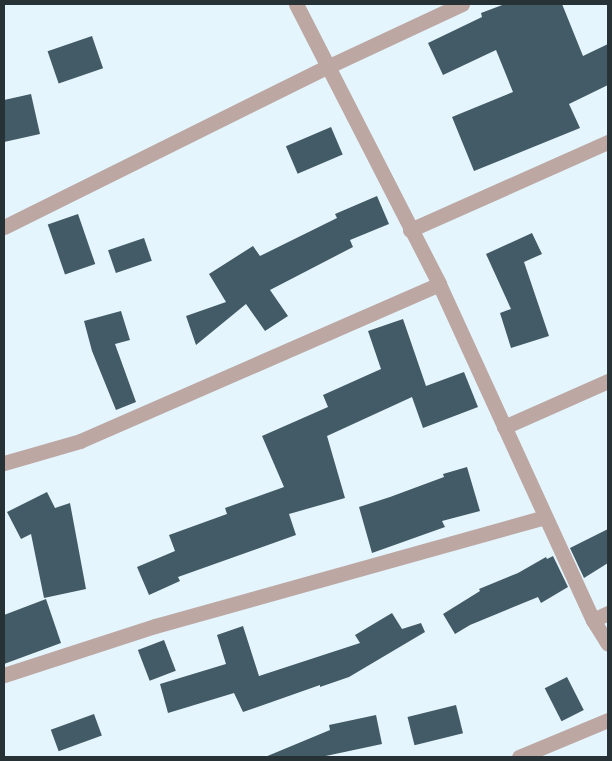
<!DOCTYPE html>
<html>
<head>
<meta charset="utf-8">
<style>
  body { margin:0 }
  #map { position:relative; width:612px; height:761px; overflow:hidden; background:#e4f5fd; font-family:"Source Serif 4",serif }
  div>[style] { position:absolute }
  .building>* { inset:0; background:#435b66; transform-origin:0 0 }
  .street>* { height:15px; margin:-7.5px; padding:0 7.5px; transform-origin:7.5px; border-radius:7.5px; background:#bca7a3 }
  span { translate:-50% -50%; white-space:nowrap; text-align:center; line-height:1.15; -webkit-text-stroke:5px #fff; paint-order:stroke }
  .frame { position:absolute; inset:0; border:5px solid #273237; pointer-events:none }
</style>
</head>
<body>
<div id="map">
  <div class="building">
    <i style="clip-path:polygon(505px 4px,562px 4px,583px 56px,608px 44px,608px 85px,569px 104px,580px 128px,474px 171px,452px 117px,513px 92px,496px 50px,443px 75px,428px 43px,482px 17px,481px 13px)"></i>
    <i style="left:92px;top:36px;width:34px;height:47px;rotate:71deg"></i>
    <i style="clip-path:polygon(31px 94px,40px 134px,4px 142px,4px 100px)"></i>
    <i style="left:331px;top:127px;width:30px;height:49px;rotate:67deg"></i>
    <i style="clip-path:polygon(377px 196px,389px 224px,350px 240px,353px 247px,270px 290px,288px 316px,265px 331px,246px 304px,196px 345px,186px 316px,226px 302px,209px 274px,253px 246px,260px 256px,337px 218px,335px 214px)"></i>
    <i style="left:78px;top:214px;width:53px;height:32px;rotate:71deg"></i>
    <i style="clip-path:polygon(532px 233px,542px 254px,524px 262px,549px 336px,511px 348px,500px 313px,511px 309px,486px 254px)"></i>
    <i style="left:144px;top:238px;width:24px;height:38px;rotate:71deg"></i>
    <i style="clip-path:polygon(121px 311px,130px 340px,115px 344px,136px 402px,116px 410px,92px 351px,84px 321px)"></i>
    <i style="clip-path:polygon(403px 319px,426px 386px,464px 372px,478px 407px,423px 428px,412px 397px,327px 436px,345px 498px,289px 514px,296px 535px,178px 577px,180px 581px,149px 595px,137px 567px,175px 551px,169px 535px,227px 514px,225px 508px,284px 487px,262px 436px,328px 407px,323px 395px,381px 369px,368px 331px)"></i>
    <i style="clip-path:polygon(467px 467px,480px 511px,442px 521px,445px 527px,372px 553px,359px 507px,390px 497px,444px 477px,443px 474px)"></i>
    <i style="clip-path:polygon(47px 492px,55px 508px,70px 503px,86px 589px,44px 598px,31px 534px,21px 539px,7px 512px)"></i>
    <i style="clip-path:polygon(608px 529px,608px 563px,584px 578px,570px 548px)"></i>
    <i style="clip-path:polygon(553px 556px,568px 587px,541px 603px,538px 597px,470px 625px,455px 634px,443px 614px,480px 591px,479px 589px,518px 573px,546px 557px,547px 559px)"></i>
    <i style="clip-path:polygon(46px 599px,61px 643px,4px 664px,4px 615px)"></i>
    <i style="clip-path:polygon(392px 613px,402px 629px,421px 623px,425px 632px,349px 677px,320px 687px,320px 685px,243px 712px,234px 693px,168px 713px,160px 684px,226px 664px,217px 635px,243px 626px,259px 676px,360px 643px,355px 635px)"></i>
    <i style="left:164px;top:640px;width:33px;height:28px;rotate:69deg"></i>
    <i style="left:567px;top:677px;width:37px;height:25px;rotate:63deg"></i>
    <i style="left:456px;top:705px;width:29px;height:50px;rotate:76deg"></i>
    <i style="left:94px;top:714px;width:23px;height:46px;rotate:70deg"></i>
    <i style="clip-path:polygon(376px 715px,382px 744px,321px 757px,265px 757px,330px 730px,329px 725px)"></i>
  </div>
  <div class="street">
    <i style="left:296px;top:4px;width:314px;rotate:62.9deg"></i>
    <i style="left:439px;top:284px;width:370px;rotate:65.4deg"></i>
    <i style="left:593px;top:620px;width:28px;rotate:58deg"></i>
    <i style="left:4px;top:227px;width:360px;rotate:-26.4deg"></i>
    <i style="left:327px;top:67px;width:149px;rotate:-25deg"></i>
    <i style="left:410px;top:230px;width:217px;rotate:-24deg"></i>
    <i style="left:504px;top:427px;width:114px;rotate:-23.9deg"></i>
    <i style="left:4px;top:463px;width:79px;rotate:-16.1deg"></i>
    <i style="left:80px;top:441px;width:392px;rotate:-23.6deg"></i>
    <i style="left:593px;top:620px;width:17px;rotate:-25deg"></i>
    <i style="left:4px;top:675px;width:159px;rotate:-18deg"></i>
    <i style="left:155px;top:626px;width:405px;rotate:-15.6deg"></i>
    <i style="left:519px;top:757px;width:96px;rotate:-22.6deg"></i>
  </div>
  <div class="frame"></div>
</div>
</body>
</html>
